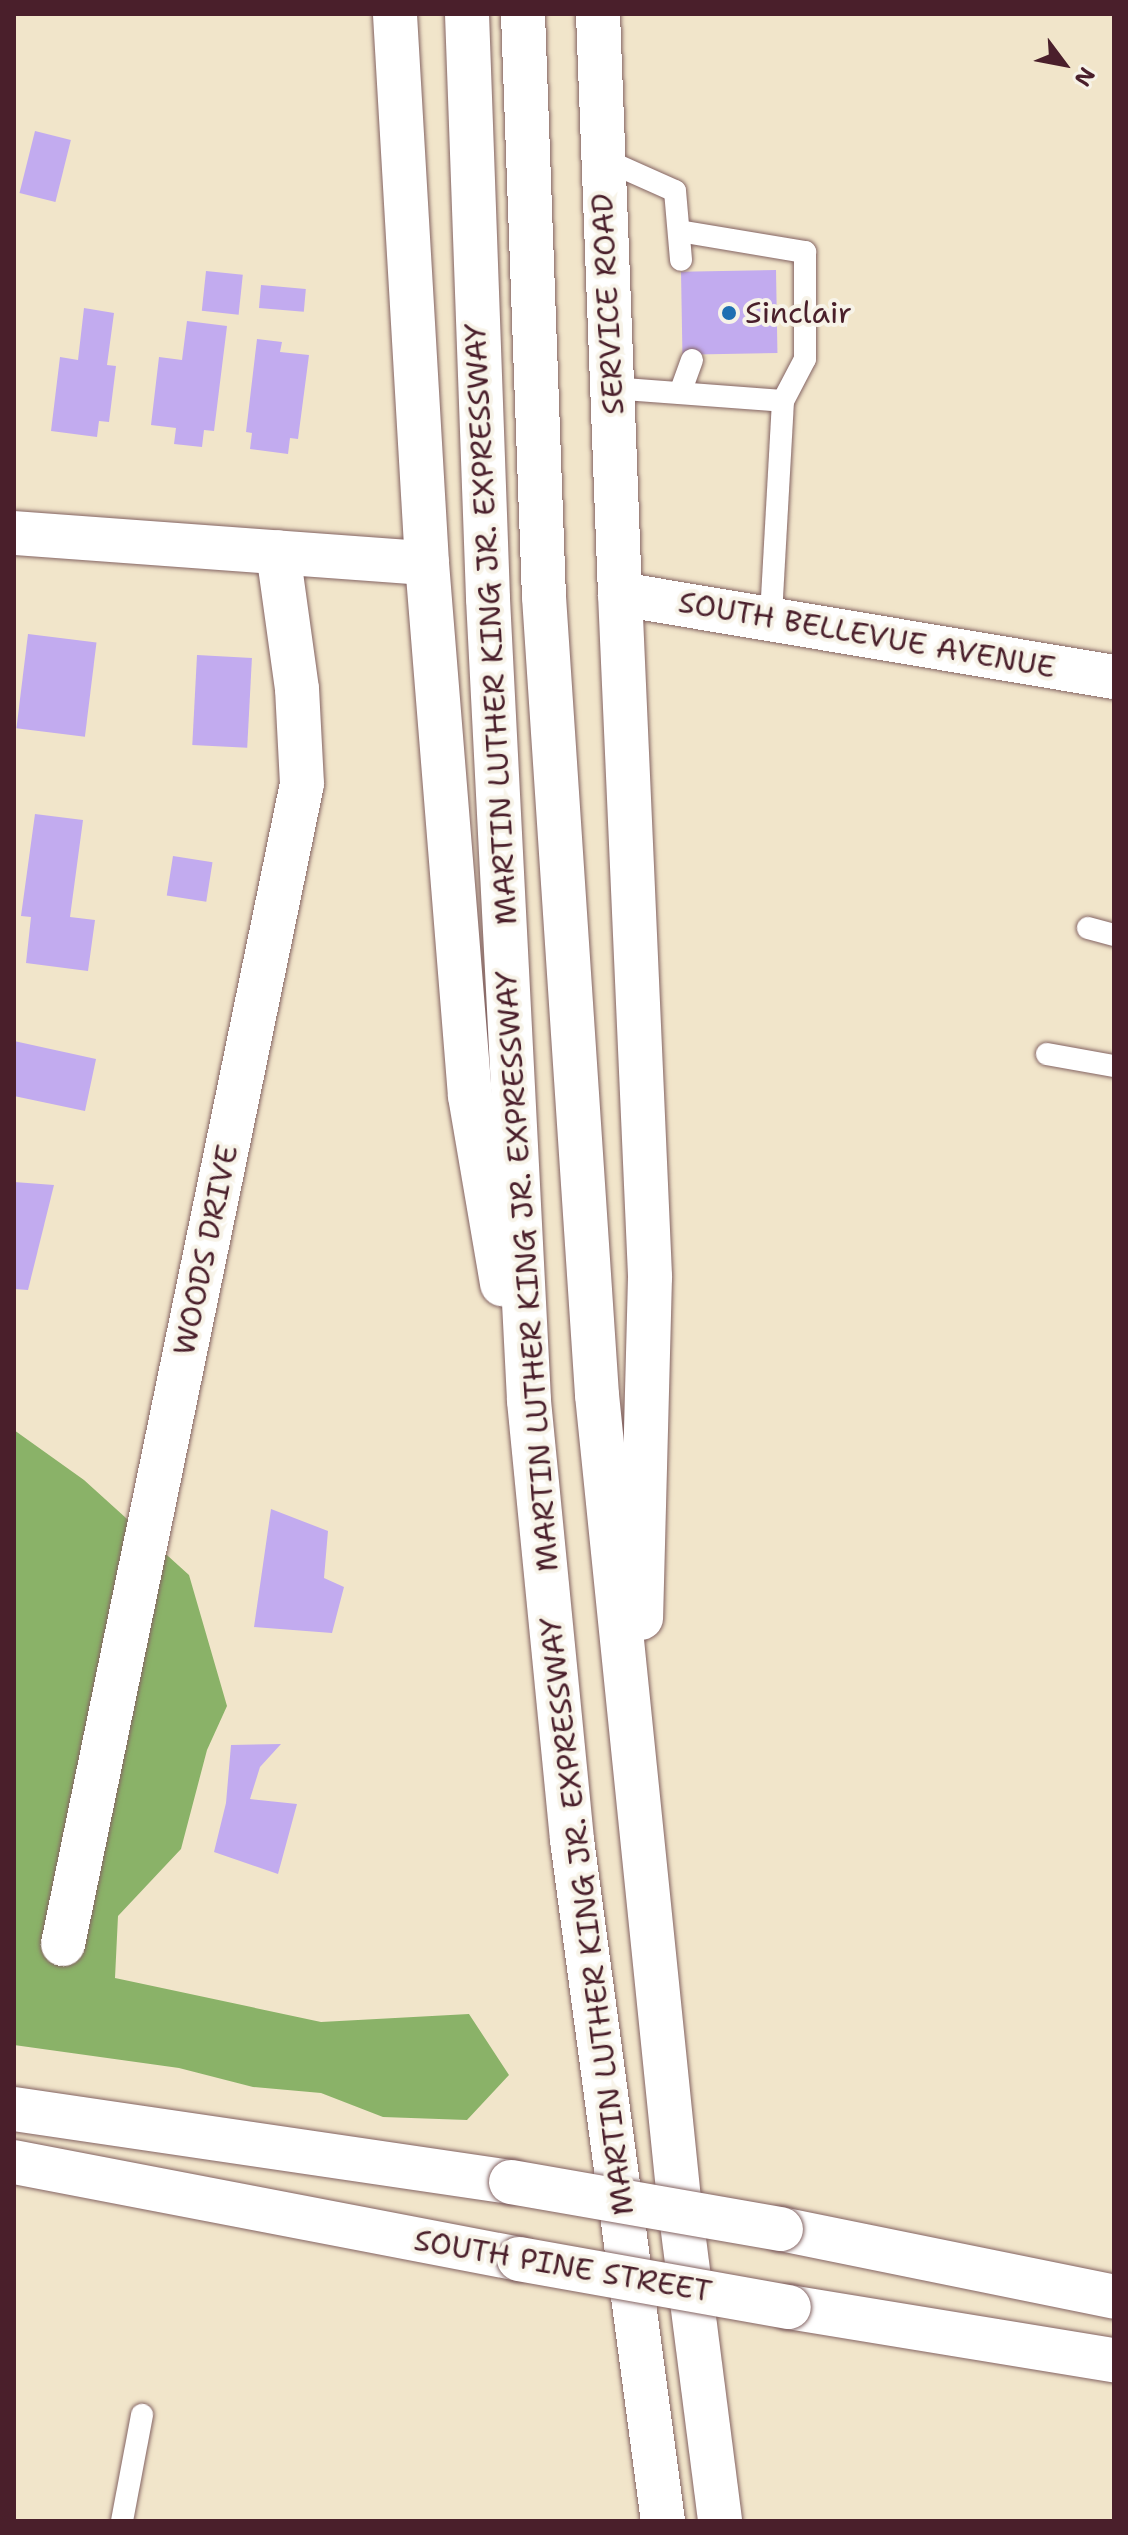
<!DOCTYPE html>
<html>
<head>
<meta charset="utf-8">
<style>
  body { margin:0 }
  #map { position:relative; width:1128px; height:2535px; overflow:hidden; background:#f1e5ca; font-family:"Shantell Sans",sans-serif }
  div>[style] { position:absolute }
  .forest>* { inset:0; background:#8ab268 }
  .building>* { inset:0; background:#c2abef; transform-origin:0 0 }
  .roads { filter:drop-shadow(0 0 2px #846463) drop-shadow(0 0 2px #846463) }
  .lane>* { height:22px; margin:-11px; padding:0 11px; transform-origin:11px; border-radius:11px; background:#fff }
  .street>* { height:44px; margin:-22px; padding:0 22px; transform-origin:22px; border-radius:22px; background:#fff }
  .secondary>* { height:44px; margin:-22px; padding:0 22px; transform-origin:22px; border-radius:22px; background:#fff }
  .primary>* { height:44px; margin:-22px; padding:0 22px; transform-origin:22px; border-radius:22px; background:#fff }
  .highway>* { height:44px; margin:-22px; padding:0 22px; transform-origin:22px; border-radius:22px; background:#fff }
  .bridges { filter:drop-shadow(0 0 2px #846463) drop-shadow(0 0 2px #846463) }
  .primary-bridge>* { height:44px; margin:-22px; padding:0 22px; transform-origin:22px; border-radius:22px; background:#fff }
  .dots>* { width:22px; height:22px; translate:-50% -50%; box-sizing:border-box; border:4px solid #f7f3e8; border-radius:50% }
  span { translate:-50% -50%; white-space:nowrap; text-align:center; line-height:1.15; -webkit-text-stroke:8px #f7f3e8; paint-order:stroke }
  .street-label { font-size:30px; color:#4a1f2b }
  .poi-label { font-size:30px; color:#4a1f2b }
  .left { translate:0 -50%; text-align:left }
  .frame { position:absolute; inset:0; border:16px solid #4a1f2b; pointer-events:none }
  .north { position:absolute; left:1024px; top:24px; width:80px; height:80px; -webkit-text-stroke:6px #f7f3e8; paint-order:stroke; rotate:122deg; font-size:22px; font-weight:700; line-height:32px; text-align:center; color:#4a1f2b }
  .north::after { content:''; display:block; margin:auto; width:28px; height:36px; background:#4a1f2b; clip-path:polygon(50% 0,100% 100%,50% 72%,0 100%) }
</style>
</head>
<body>
<div id="map">
  <div class="forest">
    <i style="clip-path:polygon(14px 1430px,84px 1480px,189px 1575px,227px 1706px,207px 1750px,181px 1849px,118px 1916px,115px 1978px,321px 2022px,469px 2014px,509px 2075px,467px 2120px,383px 2117px,321px 2093px,253px 2087px,179px 2068px,14px 2045px)"></i>
  </div>
  <div class="building">
    <i style="left:35px;top:131px;width:37px;height:64px;rotate:14deg"></i>
    <i style="left:776px;top:270px;width:83px;height:95px;rotate:89deg"></i>
    <i style="left:206px;top:271px;width:37px;height:40px;rotate:6deg"></i>
    <i style="left:261px;top:285px;width:45px;height:23px;rotate:5deg"></i>
    <i style="clip-path:polygon(84px 308px,114px 313px,107px 365px,116px 366px,109px 422px,99px 421px,97px 437px,51px 431px,60px 357px,78px 360px)"></i>
    <i style="clip-path:polygon(187px 321px,227px 326px,214px 431px,204px 430px,202px 447px,174px 444px,176px 428px,151px 425px,159px 357px,182px 360px)"></i>
    <i style="clip-path:polygon(257px 339px,282px 342px,280px 352px,309px 355px,298px 439px,290px 438px,288px 454px,250px 449px,252px 433px,246px 432px)"></i>
    <i style="left:28px;top:634px;width:69px;height:95px;rotate:7deg"></i>
    <i style="left:197px;top:655px;width:55px;height:90px;rotate:3deg"></i>
    <i style="clip-path:polygon(35px 814px,83px 820px,70px 917px,95px 920px,88px 971px,26px 963px,31px 917px,21px 916px)"></i>
    <i style="left:173px;top:856px;width:40px;height:40px;rotate:9deg"></i>
    <i style="clip-path:polygon(14px 1041px,96px 1059px,85px 1111px,14px 1096px)"></i>
    <i style="clip-path:polygon(14px 1182px,54px 1185px,28px 1290px,14px 1289px)"></i>
    <i style="clip-path:polygon(271px 1509px,328px 1531px,324px 1578px,344px 1587px,332px 1633px,254px 1627px)"></i>
    <i style="clip-path:polygon(281px 1744px,260px 1767px,250px 1799px,297px 1804px,278px 1874px,214px 1852px,226px 1803px,231px 1745px)"></i>
  </div>
  <div class="roads">
    <div class="lane">
      <i style="left:601px;top:158px;width:81px;rotate:24deg"></i>
      <i style="left:675px;top:191px;width:69px;rotate:85deg"></i>
      <i style="left:679px;top:231px;width:128px;rotate:9.5deg"></i>
      <i style="left:805px;top:252px;width:107px;rotate:90deg"></i>
      <i style="left:805px;top:359px;width:47px;rotate:117.6deg"></i>
      <i style="left:611px;top:388px;width:172px;rotate:4.3deg"></i>
      <i style="left:783px;top:401px;width:218px;rotate:93.2deg"></i>
      <i style="left:680px;top:393px;width:35px;rotate:-70deg"></i>
      <i style="left:1088px;top:928px;width:27px;rotate:15deg"></i>
      <i style="left:1047px;top:1054px;width:68px;rotate:10.2deg"></i>
      <i style="left:122px;top:2521px;width:108px;rotate:-79.3deg"></i>
    </div>
    <div class="street">
      <i style="left:63px;top:1944px;width:1184px;rotate:-78.36deg"></i>
      <i style="left:302px;top:784px;width:95px;rotate:-93deg"></i>
      <i style="left:297px;top:689px;width:138px;rotate:-97.9deg"></i>
    </div>
    <div class="secondary">
      <i style="left:598px;top:14px;width:580px;rotate:87.83deg"></i>
      <i style="left:620px;top:594px;width:501px;rotate:9.54deg"></i>
      <i style="left:14px;top:533px;width:414px;rotate:4.2deg"></i>
      <i style="left:427px;top:563px;width:550px;rotate:-93.34deg"></i>
    </div>
    <div class="primary">
      <i style="left:14px;top:2109px;width:502px;rotate:8.36deg"></i>
      <i style="left:14px;top:2162px;width:514px;rotate:10.87deg"></i>
      <i style="left:781px;top:2229px;width:340px;rotate:11.5deg"></i>
      <i style="left:789px;top:2307px;width:329px;rotate:9.3deg"></i>
    </div>
    <div class="highway">
      <i style="left:467px;top:14px;width:585px;rotate:87.94deg"></i>
      <i style="left:488px;top:599px;width:803px;rotate:87.07deg"></i>
      <i style="left:529px;top:1401px;width:441px;rotate:84.4deg"></i>
      <i style="left:572px;top:1840px;width:687px;rotate:82.39deg"></i>
      <i style="left:523px;top:14px;width:583px;rotate:87.94deg"></i>
      <i style="left:544px;top:597px;width:800px;rotate:86.2deg"></i>
      <i style="left:597px;top:1395px;width:809px;rotate:84.18deg"></i>
      <i style="left:679px;top:2200px;width:324px;rotate:82.7deg"></i>
      <i style="left:427px;top:563px;width:535px;rotate:85.39deg"></i>
      <i style="left:470px;top:1096px;width:191px;rotate:80.3deg"></i>
      <i style="left:620px;top:594px;width:684px;rotate:87.48deg"></i>
      <i style="left:650px;top:1277px;width:341px;rotate:91.5deg"></i>
    </div>
  </div>
  <div class="bridges">
    <div class="primary-bridge">
      <i style="left:511px;top:2182px;width:274px;rotate:9.9deg"></i>
      <i style="left:519px;top:2259px;width:274px;rotate:10.1deg"></i>
    </div>
  </div>
  <div class="dots">
    <i style="left:729px;top:313px;background:#1f6fb2"></i>
  </div>
  <div class="street-label">
    <span style="left:608px;top:304px;rotate:-93deg">SERVICE ROAD</span>
    <span style="left:491px;top:624px;rotate:-93deg">MARTIN LUTHER KING JR. EXPRESSWAY</span>
    <span style="left:867px;top:635px;rotate:10deg">SOUTH BELLEVUE AVENUE</span>
    <span style="left:206px;top:1250px;rotate:-78deg">WOODS DRIVE</span>
    <span style="left:527px;top:1271px;rotate:-94deg">MARTIN LUTHER KING JR. EXPRESSWAY</span>
    <span style="left:587px;top:1916px;rotate:-97deg">MARTIN LUTHER KING JR. EXPRESSWAY</span>
    <span style="left:563px;top:2266px;rotate:10deg">SOUTH PINE STREET</span>
  </div>
  <div class="poi-label">
    <span class="left" style="left:745px;top:313px">Sinclair</span>
  </div>
  <div class="frame"></div>
  <div class="north">N</div>
</div>
</body>
</html>
